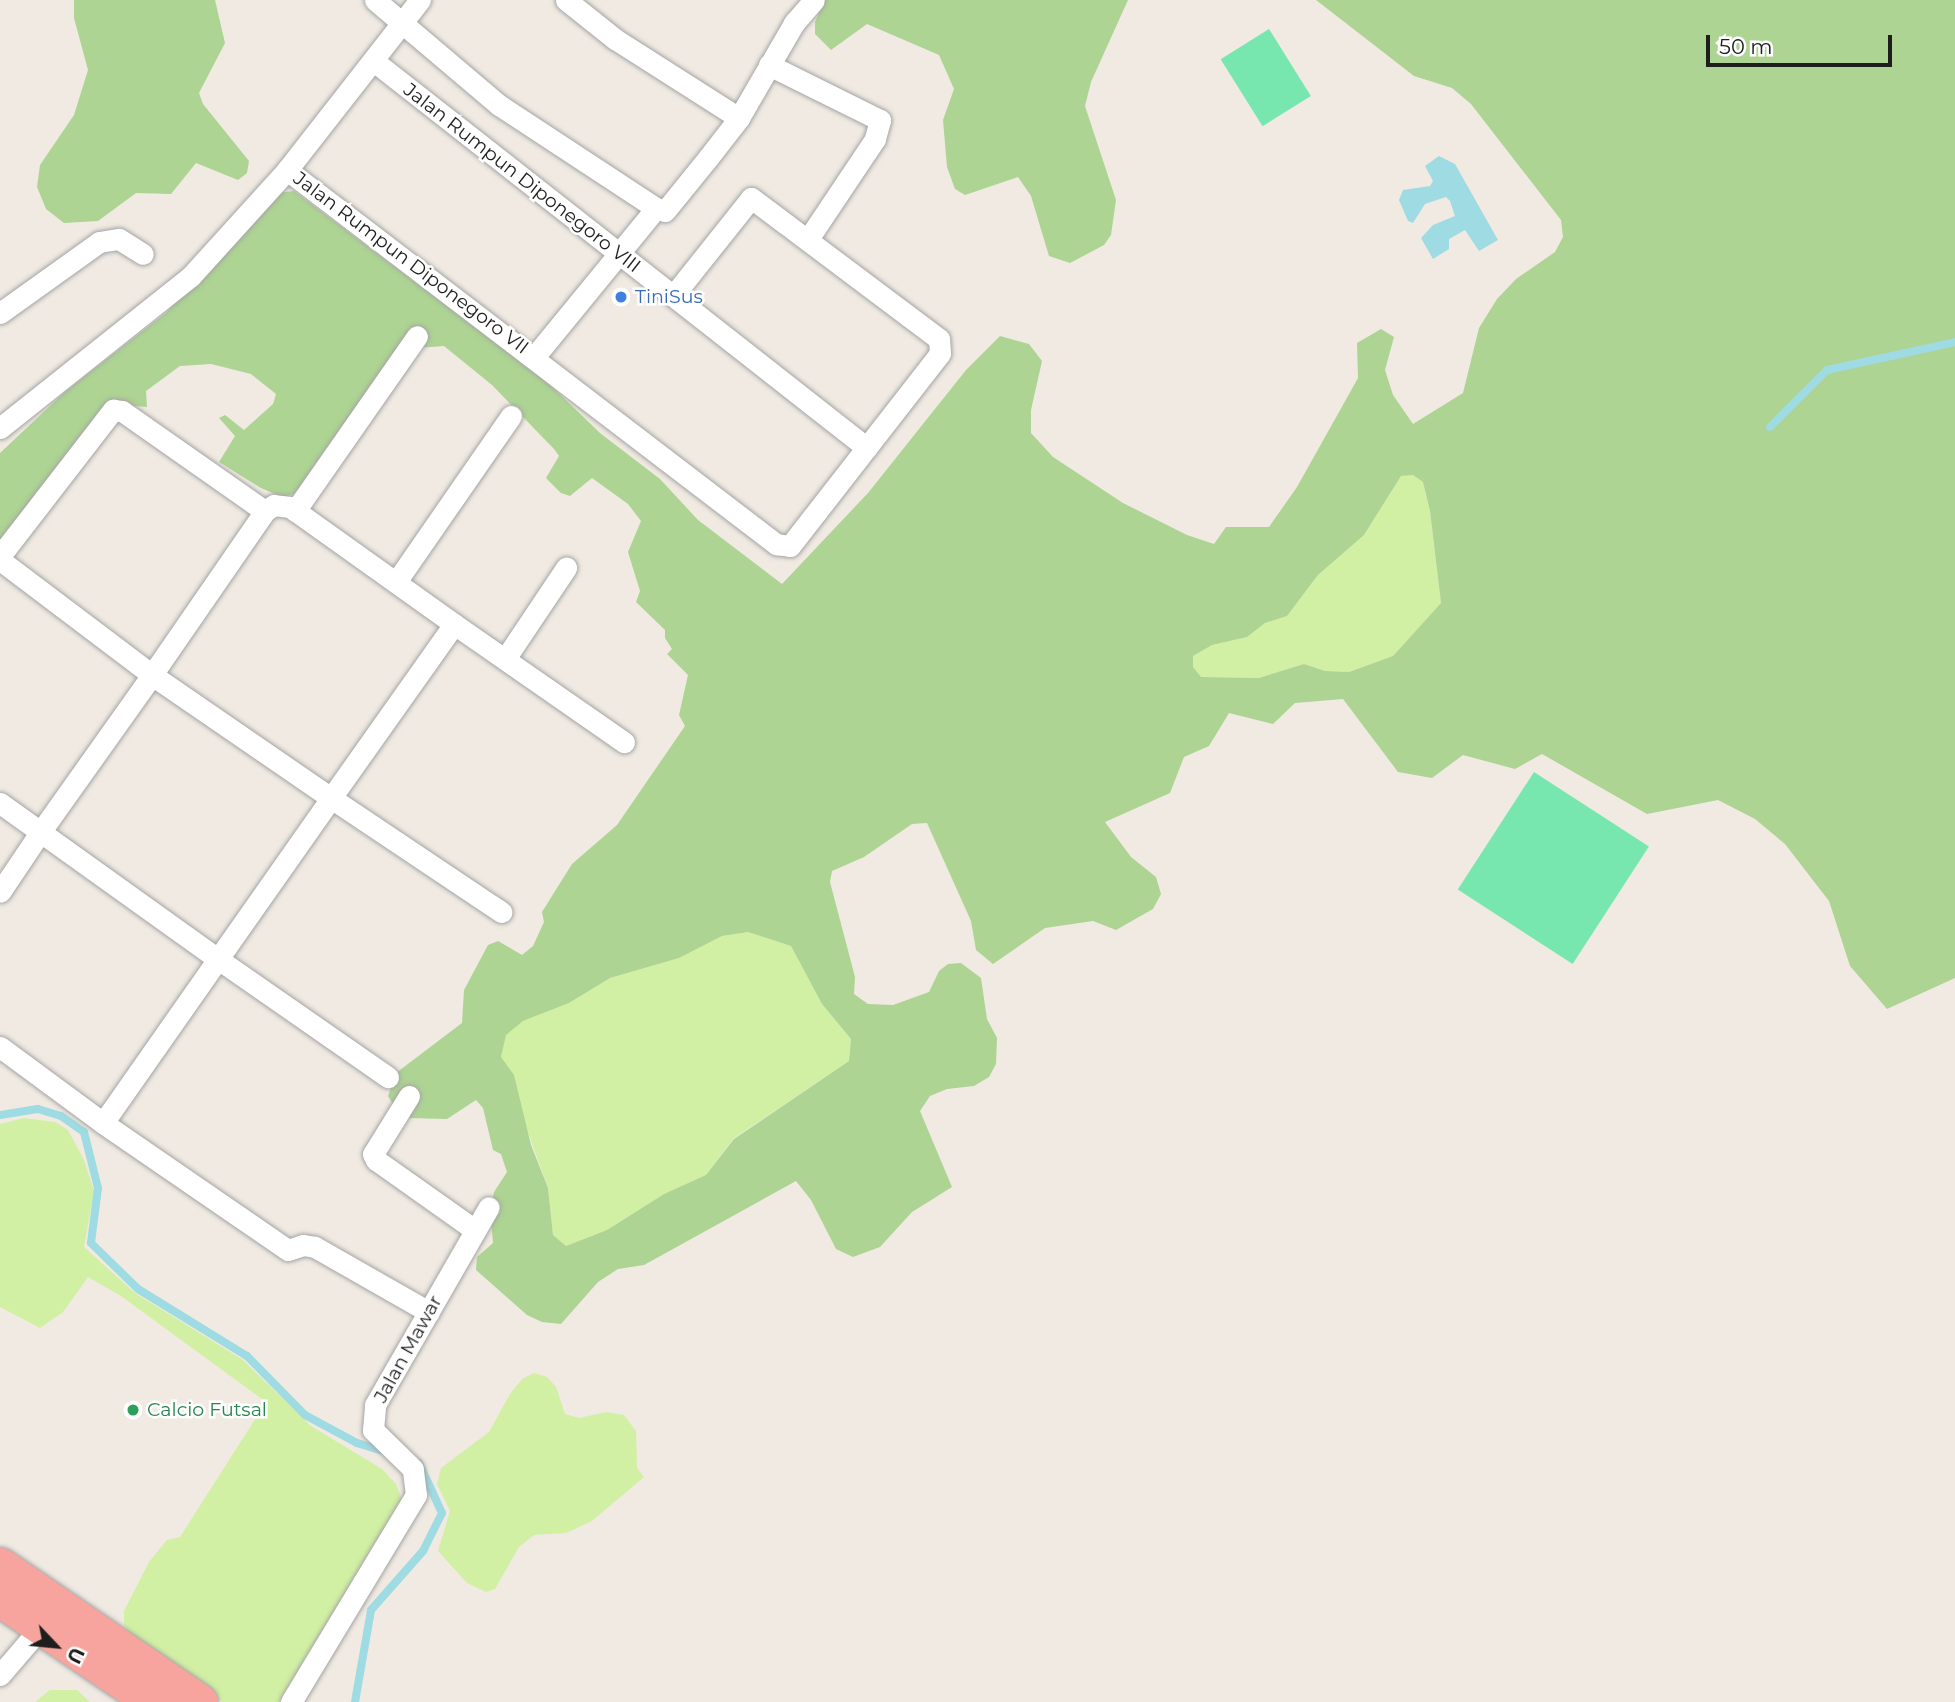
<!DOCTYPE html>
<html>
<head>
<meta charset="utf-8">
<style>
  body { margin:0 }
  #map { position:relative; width:1955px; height:1702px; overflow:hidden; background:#f0eae2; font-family:Montserrat,sans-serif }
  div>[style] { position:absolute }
  .grass>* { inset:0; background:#d1f0a3 }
  .forest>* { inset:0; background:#add493 }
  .pitch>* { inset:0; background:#78e7af; transform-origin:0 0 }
  .water>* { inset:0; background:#9edbe2 }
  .stream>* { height:8px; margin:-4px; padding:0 4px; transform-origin:4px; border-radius:4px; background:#9edbe2 }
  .roads { filter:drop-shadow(0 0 2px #a5a5a5) drop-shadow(0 0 2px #a5a5a5) }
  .minor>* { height:21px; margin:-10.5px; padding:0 10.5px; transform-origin:10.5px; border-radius:10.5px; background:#fff }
  .trunk>* { height:35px; margin:-17.5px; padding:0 17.5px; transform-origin:17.5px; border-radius:17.5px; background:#f8a49e }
  .dots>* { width:19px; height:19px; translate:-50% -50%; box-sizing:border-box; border:4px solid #fff; border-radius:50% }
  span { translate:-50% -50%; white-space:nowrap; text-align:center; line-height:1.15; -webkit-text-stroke:5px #fff; paint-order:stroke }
  .street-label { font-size:19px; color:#1e1e1e }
  .shop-label { font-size:19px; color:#366cbe }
  .left { translate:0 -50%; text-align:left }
  .leisure-label { font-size:19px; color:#27864d }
  .north { position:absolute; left:21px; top:1611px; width:70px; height:70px; -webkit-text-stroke:5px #fff; paint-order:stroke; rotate:116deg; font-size:19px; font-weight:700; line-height:28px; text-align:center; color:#1e1e1e }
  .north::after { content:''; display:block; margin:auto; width:24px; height:32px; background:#1e1e1e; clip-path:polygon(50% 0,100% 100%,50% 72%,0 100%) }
  .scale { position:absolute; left:1706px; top:35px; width:186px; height:32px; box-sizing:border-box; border:4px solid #1e1e1e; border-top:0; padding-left:9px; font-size:21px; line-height:24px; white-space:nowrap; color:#1e1e1e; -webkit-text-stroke:5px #fff; paint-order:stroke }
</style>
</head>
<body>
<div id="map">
  <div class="grass">
    <i style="clip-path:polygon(1413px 475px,1423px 482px,1430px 511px,1441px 603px,1393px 656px,1349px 672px,1325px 671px,1304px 664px,1260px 678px,1200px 677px,1193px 667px,1193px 656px,1212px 645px,1247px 637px,1265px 623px,1287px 616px,1318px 575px,1364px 535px,1401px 476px)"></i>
    <i style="clip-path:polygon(748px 932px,791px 946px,822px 1004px,851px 1039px,849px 1061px,734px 1138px,706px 1175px,664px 1194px,607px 1230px,566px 1246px,553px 1235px,548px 1188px,501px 1057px,505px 1035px,523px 1021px,569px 1003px,610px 978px,679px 958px,722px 936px)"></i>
    <i style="clip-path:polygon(24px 1118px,55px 1122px,68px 1130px,84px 1160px,94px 1191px,84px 1247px,135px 1293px,243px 1360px,311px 1426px,382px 1469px,396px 1484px,403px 1503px,279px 1702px,223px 1702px,150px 1658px,124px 1625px,124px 1611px,149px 1562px,167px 1540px,180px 1537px,266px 1402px,121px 1296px,88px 1277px,63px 1312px,40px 1328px,0 1307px,0 1124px)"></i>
    <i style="clip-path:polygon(534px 1373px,547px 1377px,556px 1387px,565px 1414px,579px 1418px,607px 1412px,624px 1415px,636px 1431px,637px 1468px,644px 1477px,592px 1521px,566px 1533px,534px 1535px,519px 1547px,495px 1589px,486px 1592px,467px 1583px,438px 1551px,450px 1511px,437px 1484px,441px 1468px,489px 1432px,510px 1394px,522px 1379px)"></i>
    <i style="clip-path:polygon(50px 1690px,77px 1690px,90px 1702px,35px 1702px)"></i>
  </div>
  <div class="forest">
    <i style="clip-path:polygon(74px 0,215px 0,225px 43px,199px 93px,203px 104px,249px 161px,247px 173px,238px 180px,196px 163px,171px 194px,136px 193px,98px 221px,64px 223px,46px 209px,37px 187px,40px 165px,74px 115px,88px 70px,74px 18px)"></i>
    <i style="clip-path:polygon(825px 0,1128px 0,1091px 82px,1085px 106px,1116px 200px,1111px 235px,1104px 245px,1070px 263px,1049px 256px,1031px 196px,1018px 177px,965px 195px,955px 189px,947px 167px,943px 120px,954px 89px,939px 55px,867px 24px,831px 50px,815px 34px,815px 22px)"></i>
    <i style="clip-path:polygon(evenodd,1316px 0,1955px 0,1955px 978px,1887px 1009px,1850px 966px,1829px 901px,1785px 844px,1755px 819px,1718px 800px,1647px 814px,1542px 754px,1515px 769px,1463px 755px,1432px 778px,1398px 772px,1343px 699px,1295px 703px,1273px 724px,1229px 713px,1209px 746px,1184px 757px,1170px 793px,1105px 822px,1131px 857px,1156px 877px,1161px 894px,1153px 909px,1116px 930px,1093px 921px,1045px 928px,993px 964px,976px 950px,971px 921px,927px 823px,912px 824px,864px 857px,832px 871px,830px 882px,855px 977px,854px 994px,868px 1004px,893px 1005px,929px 992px,939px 971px,948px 964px,961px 963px,981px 978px,987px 1019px,997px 1038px,996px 1064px,989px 1077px,974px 1086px,947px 1089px,930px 1096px,920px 1111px,952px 1187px,912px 1212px,880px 1247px,853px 1257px,836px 1249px,811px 1200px,796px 1181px,644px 1265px,618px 1269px,598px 1282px,561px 1324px,542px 1322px,527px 1315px,476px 1270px,477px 1257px,493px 1243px,490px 1210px,494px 1192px,507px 1172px,501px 1154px,493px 1150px,483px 1108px,476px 1100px,447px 1119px,408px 1118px,400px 1116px,388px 1096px,396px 1073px,462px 1023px,464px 990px,488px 945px,498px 941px,522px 955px,533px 946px,544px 922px,542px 912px,572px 864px,617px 825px,685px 726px,679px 715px,688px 675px,667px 654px,672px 649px,665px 638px,665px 630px,636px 602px,640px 591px,628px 552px,641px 521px,628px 504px,592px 478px,570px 496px,561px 493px,546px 478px,559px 456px,554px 449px,492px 385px,444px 346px,418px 348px,294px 494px,282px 497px,261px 488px,219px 462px,235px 436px,219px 418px,225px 415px,244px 430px,273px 404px,276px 394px,251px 374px,211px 364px,180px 366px,146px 391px,147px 407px,123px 405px,0 547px,0 453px,67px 390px,167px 312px,276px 193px,294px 191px,545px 380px,600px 433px,660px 479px,698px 520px,782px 584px,868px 493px,966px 370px,1000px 336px,1029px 344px,1042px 361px,1031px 410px,1031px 433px,1053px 457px,1123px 503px,1187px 535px,1214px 544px,1226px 527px,1269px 527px,1297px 487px,1358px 378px,1357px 343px,1381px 329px,1394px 337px,1385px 370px,1393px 395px,1413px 424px,1463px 393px,1479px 328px,1497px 299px,1516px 279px,1555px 252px,1563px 237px,1561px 220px,1471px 104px,1452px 88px,1414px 76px,1316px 0,1413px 475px,1423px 482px,1430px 511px,1441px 603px,1393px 656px,1349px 672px,1325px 671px,1304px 664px,1259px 678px,1201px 677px,1193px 667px,1193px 656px,1212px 645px,1247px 637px,1265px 623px,1287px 616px,1318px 575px,1364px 535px,1401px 476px,1413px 475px,1316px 0,748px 932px,791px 946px,822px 1004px,851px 1039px,849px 1061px,734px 1139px,706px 1175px,664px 1194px,607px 1230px,566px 1246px,553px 1235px,548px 1188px,531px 1145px,514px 1075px,501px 1057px,506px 1035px,523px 1021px,569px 1003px,610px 978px,679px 958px,722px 936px,748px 932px)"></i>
  </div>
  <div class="pitch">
    <i style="left:1269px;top:29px;width:79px;height:57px;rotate:58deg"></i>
    <i style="left:1534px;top:772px;width:137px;height:140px;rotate:33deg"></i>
  </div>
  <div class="water">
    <i style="clip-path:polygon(1439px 156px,1455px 164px,1498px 240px,1479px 251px,1465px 230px,1449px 239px,1449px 249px,1433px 259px,1421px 238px,1433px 225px,1455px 216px,1450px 201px,1446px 197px,1425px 204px,1413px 223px,1408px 221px,1399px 200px,1403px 190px,1430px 186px,1433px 181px,1425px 166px)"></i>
  </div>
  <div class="stream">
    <i style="left:1770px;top:427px;width:81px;rotate:-45deg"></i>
    <i style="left:1827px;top:370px;width:131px;rotate:-12.3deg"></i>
    <i style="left:0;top:1115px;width:38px;rotate:-9deg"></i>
    <i style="left:38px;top:1109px;width:24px;rotate:17deg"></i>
    <i style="left:61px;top:1116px;width:28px;rotate:35deg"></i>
    <i style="left:84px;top:1132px;width:58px;rotate:76deg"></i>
    <i style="left:98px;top:1188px;width:55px;rotate:97.3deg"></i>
    <i style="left:91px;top:1243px;width:66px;rotate:44.4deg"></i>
    <i style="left:138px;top:1289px;width:128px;rotate:31.6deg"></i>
    <i style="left:247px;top:1356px;width:83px;rotate:45.5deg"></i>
    <i style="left:305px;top:1415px;width:59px;rotate:28.3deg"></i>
    <i style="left:357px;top:1443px;width:31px;rotate:17deg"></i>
    <i style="left:355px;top:1702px;width:93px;rotate:-80.1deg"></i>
    <i style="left:371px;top:1610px;width:79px;rotate:-48.6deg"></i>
    <i style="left:423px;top:1551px;width:42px;rotate:-63.4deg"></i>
    <i style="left:442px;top:1513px;width:55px;rotate:-114.7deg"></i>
  </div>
  <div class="roads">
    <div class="minor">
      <i style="left:375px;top:0;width:162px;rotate:40.3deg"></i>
      <i style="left:499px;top:105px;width:188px;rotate:33.3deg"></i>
      <i style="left:566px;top:0;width:63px;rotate:38.5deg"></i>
      <i style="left:615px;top:39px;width:147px;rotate:32.5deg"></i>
      <i style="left:375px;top:62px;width:625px;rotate:38.12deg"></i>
      <i style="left:769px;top:65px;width:124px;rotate:26.4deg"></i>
      <i style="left:880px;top:120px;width:20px;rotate:105deg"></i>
      <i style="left:875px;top:139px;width:120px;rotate:123.8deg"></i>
      <i style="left:287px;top:170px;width:616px;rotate:37.41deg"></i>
      <i style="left:776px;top:544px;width:14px;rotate:8deg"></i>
      <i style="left:790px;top:546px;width:244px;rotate:-52.1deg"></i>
      <i style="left:940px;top:353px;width:14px;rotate:-94deg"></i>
      <i style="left:939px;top:339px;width:235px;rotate:-143.1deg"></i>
      <i style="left:751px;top:198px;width:125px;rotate:128.5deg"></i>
      <i style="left:0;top:313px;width:122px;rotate:-35.6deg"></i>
      <i style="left:99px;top:242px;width:20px;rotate:-9deg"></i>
      <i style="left:119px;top:239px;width:28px;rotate:32deg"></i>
      <i style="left:535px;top:356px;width:191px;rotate:-50.7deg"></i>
      <i style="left:656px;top:208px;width:9px;rotate:18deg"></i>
      <i style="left:665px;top:211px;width:68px;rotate:-50.9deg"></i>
      <i style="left:708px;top:158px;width:51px;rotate:-52.2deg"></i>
      <i style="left:739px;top:118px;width:110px;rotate:-59.9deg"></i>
      <i style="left:794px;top:23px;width:30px;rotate:-49deg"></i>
      <i style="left:0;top:428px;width:244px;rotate:-38.5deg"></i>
      <i style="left:191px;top:276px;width:143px;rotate:-47.8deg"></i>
      <i style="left:287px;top:170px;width:216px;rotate:-52deg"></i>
      <i style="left:295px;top:511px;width:213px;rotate:-55.1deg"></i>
      <i style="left:0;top:556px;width:185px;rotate:-52.3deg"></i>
      <i style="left:113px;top:410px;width:9px;rotate:6deg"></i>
      <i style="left:122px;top:411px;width:174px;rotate:35deg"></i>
      <i style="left:0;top:560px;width:191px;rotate:37.1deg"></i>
      <i style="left:152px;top:675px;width:217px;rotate:34.5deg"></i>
      <i style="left:331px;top:798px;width:213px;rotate:-54.7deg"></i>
      <i style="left:454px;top:624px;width:201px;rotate:-144.5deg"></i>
      <i style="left:290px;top:507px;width:16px;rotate:-173deg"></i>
      <i style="left:274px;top:505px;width:11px;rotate:146deg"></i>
      <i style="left:265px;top:511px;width:199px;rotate:124.6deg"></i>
      <i style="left:152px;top:675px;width:191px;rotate:125.4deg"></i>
      <i style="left:41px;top:831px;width:73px;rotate:123.9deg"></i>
      <i style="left:396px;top:582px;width:202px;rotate:-55.3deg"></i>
      <i style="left:454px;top:624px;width:207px;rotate:34.8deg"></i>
      <i style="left:505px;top:659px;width:110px;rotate:-56.2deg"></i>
      <i style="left:0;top:803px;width:268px;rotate:35.6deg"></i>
      <i style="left:218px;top:959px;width:197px;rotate:-54.9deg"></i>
      <i style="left:331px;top:798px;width:205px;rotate:33.8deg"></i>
      <i style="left:0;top:1047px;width:128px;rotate:36.4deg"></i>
      <i style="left:103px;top:1123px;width:200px;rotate:-55deg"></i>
      <i style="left:218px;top:959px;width:207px;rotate:34.8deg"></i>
      <i style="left:409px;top:1096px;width:68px;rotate:121.8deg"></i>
      <i style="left:373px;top:1154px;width:7px;rotate:63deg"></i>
      <i style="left:376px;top:1160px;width:121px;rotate:35.3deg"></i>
      <i style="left:103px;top:1123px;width:224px;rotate:34.5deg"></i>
      <i style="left:288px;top:1250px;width:16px;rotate:-18deg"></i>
      <i style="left:303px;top:1245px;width:12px;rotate:9deg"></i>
      <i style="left:315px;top:1247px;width:131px;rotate:29.7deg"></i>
      <i style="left:0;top:1675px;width:65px;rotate:-49.4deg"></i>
      <i style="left:291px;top:1702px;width:242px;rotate:-58.9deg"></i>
      <i style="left:416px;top:1495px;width:26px;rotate:-97deg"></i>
      <i style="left:413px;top:1469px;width:56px;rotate:-135.7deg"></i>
      <i style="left:373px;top:1430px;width:25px;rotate:-85deg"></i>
      <i style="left:375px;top:1405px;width:228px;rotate:-60.1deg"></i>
    </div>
    <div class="trunk">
      <i style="left:0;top:1565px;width:242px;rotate:34.4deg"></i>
      <i style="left:0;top:1599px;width:184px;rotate:34.1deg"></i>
    </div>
  </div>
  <div class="dots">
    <i style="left:621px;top:297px;background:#3f7fe0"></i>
    <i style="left:133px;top:1410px;background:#2e9e5b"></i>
  </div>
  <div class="street-label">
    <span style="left:522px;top:178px;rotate:38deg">Jalan Rumpun Diponegoro VIII</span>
    <span style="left:411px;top:263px;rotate:37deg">Jalan Rumpun Diponegoro VII</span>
    <span style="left:408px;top:1349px;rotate:-61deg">Jalan Mawar</span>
  </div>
  <div class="shop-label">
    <span class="left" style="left:635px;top:297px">TiniSus</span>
  </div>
  <div class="leisure-label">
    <span class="left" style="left:147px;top:1410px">Calcio Futsal</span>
  </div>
  <div class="north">U</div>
  <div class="scale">50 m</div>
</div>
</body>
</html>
